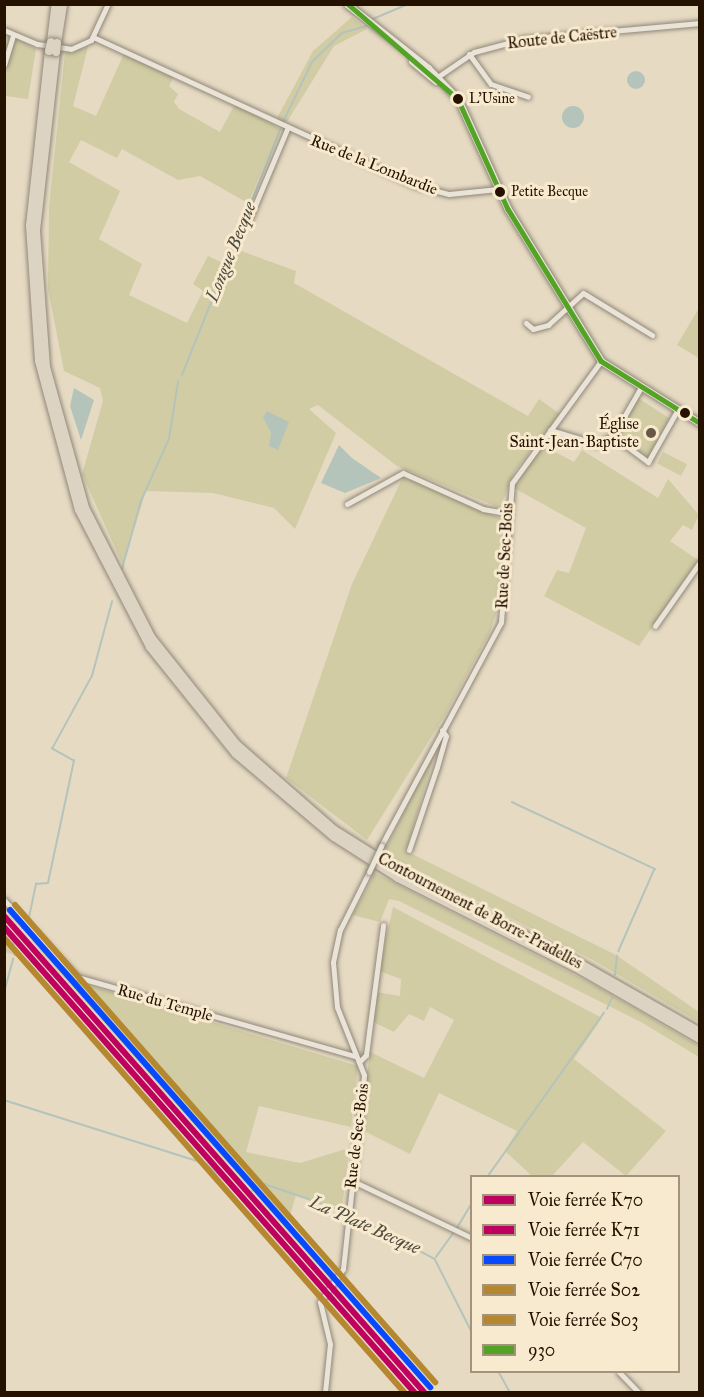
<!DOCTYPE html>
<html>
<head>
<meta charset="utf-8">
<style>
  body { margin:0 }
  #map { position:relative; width:704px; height:1397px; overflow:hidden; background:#e6dac3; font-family:"IM FELL Great Primer",serif }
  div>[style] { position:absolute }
  .green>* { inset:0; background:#d1cca4; transform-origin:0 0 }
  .water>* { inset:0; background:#b4c4ba }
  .round { border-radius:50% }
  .stream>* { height:1.5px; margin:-0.75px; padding:0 0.75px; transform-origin:0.75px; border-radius:0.75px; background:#b4c4ba }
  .roads { filter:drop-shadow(0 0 2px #908778) drop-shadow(0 0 2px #908778) }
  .minor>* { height:5px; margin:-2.5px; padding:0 2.5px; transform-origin:2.5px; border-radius:2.5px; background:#e9e3d8 }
  .tertiary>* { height:7px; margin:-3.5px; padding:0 3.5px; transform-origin:3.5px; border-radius:3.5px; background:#e9e3d8 }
  .trunk>* { height:8px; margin:-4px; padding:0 4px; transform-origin:4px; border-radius:4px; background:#ddd3c3 }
  .bridges { filter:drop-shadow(0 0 2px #908778) drop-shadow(0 0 2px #908778) }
  .minor-bridge>* { height:5px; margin:-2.5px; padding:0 2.5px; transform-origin:2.5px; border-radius:2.5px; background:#e9e3d8 }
  .trunk-bridge>* { height:8px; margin:-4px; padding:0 4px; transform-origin:4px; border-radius:4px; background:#ddd3c3 }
  .bus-1>* { height:4.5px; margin:-2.25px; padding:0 2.25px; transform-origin:2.25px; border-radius:2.25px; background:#53a324 }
  .rail-1>* { height:6px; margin:-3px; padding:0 3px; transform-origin:3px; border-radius:3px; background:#bf005f }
  .rail-2>* { height:6px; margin:-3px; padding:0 3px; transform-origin:3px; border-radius:3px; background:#bf005f }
  .rail-3>* { height:6px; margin:-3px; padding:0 3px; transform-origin:3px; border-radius:3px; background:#0749ff }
  .rail-4>* { height:6px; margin:-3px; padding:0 3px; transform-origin:3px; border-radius:3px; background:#b58830 }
  .rail-5>* { height:6px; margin:-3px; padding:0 3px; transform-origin:3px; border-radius:3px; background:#b58830 }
  .dots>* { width:16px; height:16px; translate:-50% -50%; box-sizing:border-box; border:3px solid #f8eace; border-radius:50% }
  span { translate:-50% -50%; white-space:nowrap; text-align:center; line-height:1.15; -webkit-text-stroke:6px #f8eace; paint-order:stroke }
  .bus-label { font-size:14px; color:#241100 }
  .left { translate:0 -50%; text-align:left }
  .street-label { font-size:16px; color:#241100 }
  .poi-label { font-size:16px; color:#241100 }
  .right { translate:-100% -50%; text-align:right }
  .water-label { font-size:18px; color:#4f4c40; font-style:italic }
  .frame { position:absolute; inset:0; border:6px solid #241100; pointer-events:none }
  .legend { position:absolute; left:470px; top:1175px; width:210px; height:198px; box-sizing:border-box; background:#f8eace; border:2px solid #a3937c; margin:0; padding:8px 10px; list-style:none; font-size:18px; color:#241100 }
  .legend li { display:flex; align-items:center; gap:12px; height:30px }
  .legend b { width:30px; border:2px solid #a3937c }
</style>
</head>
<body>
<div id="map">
  <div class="green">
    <i style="clip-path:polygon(352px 17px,367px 29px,334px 46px,285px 125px,276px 120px,313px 51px)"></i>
    <i style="clip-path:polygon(5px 33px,36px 49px,28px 99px,5px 96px)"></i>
    <i style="clip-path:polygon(88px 47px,73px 106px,96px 116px,125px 51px,176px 72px,169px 86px,178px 94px,174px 102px,179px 109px,220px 132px,236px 102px,280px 129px,248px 203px,200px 176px,178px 180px,122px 149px,117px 158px,81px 140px,69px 162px,120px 191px,99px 239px,142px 264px,129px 295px,187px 323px,203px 291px,193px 284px,208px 256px,225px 264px,233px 248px,296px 271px,294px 283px,528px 416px,539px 399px,560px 414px,514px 472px,500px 508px,397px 466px,318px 405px,309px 409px,336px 433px,295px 529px,274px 508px,213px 493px,146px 491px,123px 565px,82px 474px,103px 401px,100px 388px,64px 371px,48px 289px,49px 207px,65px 53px)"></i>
    <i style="clip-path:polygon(699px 308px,700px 358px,699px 358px,677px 345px)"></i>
    <i style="clip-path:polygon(638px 398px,669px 418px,648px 460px,616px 438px)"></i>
    <i style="clip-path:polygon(542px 445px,574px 462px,582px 450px,658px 498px,668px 479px,699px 515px,692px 530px,683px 525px,670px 541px,698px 560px,639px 646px,544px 596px,557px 570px,569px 573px,586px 528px,514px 488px)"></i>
    <i style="left:663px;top:452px;width:27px;height:13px;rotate:27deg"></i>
    <i style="clip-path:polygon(403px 477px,502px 519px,500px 602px,490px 632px,445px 715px,367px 840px,286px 778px,352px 584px)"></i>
    <i style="clip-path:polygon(438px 742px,406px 851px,616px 955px,699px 1012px,699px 1022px,593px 960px,384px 853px)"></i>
    <i style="clip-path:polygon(375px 873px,594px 985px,699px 1046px,699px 1057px,641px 1022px,399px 901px,389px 899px,380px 922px,353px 915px)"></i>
    <i style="clip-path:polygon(393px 907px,602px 1018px,574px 1059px,666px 1131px,626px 1176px,583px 1142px,552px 1176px,532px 1176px,505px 1151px,517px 1131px,439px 1093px,410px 1154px,360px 1129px,370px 1052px,424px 1078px,454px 1020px,430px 1007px,424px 1021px,409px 1014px,394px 1032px,373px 1022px,376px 992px,400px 996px,401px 979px,379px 971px)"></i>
    <i style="clip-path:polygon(4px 925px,9px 930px,15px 955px,5px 952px)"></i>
    <i style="clip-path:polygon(35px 937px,77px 982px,358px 1066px,351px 1127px,259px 1106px,246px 1152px,300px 1163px,349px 1148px,342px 1208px,296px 1195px,288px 1222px,334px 1276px,331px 1280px,45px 956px,32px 941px)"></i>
  </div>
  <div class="water">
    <i class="round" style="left:627px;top:71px;width:18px;height:18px"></i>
    <i class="round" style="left:562px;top:106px;width:22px;height:22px"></i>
    <i style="clip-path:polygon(74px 388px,94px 400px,81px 440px,70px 406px)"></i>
    <i style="clip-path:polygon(267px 411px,289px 422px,278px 450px,269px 446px,271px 433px,263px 417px)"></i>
    <i style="clip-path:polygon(339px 445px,352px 458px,381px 478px,345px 493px,321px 483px)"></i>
  </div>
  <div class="stream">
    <i style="left:373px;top:19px;width:36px;rotate:-23deg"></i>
    <i style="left:283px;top:122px;width:67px;rotate:-64.2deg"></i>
    <i style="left:312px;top:62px;width:42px;rotate:-44deg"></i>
    <i style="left:342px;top:33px;width:25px;rotate:-16deg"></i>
    <i style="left:182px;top:375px;width:264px;rotate:-68.2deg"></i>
    <i style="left:122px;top:569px;width:71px;rotate:-74.4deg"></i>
    <i style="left:141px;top:501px;width:68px;rotate:-65.7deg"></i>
    <i style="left:169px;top:439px;width:58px;rotate:-81deg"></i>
    <i style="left:512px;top:802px;width:158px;rotate:25.1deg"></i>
    <i style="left:655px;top:869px;width:90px;rotate:113.7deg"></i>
    <i style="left:28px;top:922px;width:39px;rotate:-78deg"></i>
    <i style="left:36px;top:884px;width:12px;rotate:-5deg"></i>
    <i style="left:48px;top:883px;width:125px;rotate:-78deg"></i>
    <i style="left:74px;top:761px;width:25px;rotate:-151deg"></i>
    <i style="left:52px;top:749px;width:83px;rotate:-61.3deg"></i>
    <i style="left:92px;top:676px;width:77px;rotate:-74.9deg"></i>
    <i style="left:22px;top:928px;width:2px;rotate:-27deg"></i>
    <i style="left:13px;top:936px;width:19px;rotate:84deg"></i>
    <i style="left:615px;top:975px;width:19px;rotate:-84deg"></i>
    <i style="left:4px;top:993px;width:35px;rotate:-75deg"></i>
    <i style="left:607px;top:1009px;width:12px;rotate:-66deg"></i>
    <i style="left:4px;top:1100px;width:213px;rotate:17.5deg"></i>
    <i style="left:207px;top:1164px;width:50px;rotate:42.6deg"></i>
    <i style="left:488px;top:1176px;width:200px;rotate:-54.6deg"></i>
    <i style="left:252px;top:1191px;width:15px;rotate:-28deg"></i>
    <i style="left:265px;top:1184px;width:86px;rotate:19.1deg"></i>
    <i style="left:350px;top:1214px;width:96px;rotate:27.9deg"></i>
    <i style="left:435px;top:1259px;width:82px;rotate:63.1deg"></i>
    <i style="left:457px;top:1228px;width:29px;rotate:-59deg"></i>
    <i style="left:436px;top:1257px;width:29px;rotate:-54deg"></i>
    <i style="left:499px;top:1372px;width:23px;rotate:61deg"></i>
  </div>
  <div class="roads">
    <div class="minor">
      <i style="left:4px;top:30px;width:36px;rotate:23deg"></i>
      <i style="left:37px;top:44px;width:34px;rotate:8deg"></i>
      <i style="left:71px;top:49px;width:22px;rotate:-24deg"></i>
      <i style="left:91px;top:40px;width:40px;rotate:-65deg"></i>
      <i style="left:93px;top:37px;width:354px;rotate:24.7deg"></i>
      <i style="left:415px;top:185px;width:35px;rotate:15deg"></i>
      <i style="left:449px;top:194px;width:49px;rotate:-5.8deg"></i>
      <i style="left:469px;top:54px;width:37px;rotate:54deg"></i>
      <i style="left:491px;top:84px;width:39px;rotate:19deg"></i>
      <i style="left:4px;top:65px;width:30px;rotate:-73deg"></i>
      <i style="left:436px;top:78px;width:46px;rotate:-34.4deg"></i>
      <i style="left:474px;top:52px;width:51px;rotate:-14.9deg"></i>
      <i style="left:523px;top:39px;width:178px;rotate:-5.2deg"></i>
      <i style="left:248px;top:222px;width:101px;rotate:-67.2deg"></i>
      <i style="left:526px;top:323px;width:9px;rotate:41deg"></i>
      <i style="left:533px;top:329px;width:16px;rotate:-15deg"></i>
      <i style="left:548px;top:325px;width:47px;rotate:-42.4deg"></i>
      <i style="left:583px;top:293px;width:81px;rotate:31.3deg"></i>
      <i style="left:640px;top:389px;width:54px;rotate:119.9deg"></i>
      <i style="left:613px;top:436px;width:44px;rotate:36.6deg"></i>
      <i style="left:648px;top:462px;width:61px;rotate:-60.5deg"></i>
      <i style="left:550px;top:430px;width:49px;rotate:16.6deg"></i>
      <i style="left:597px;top:444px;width:18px;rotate:-27deg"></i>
      <i style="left:347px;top:504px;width:64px;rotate:-29deg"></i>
      <i style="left:403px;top:473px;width:88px;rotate:24.2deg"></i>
      <i style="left:483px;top:509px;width:23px;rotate:10deg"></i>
      <i style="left:655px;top:626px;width:78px;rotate:-54.9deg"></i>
      <i style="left:381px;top:846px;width:254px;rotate:-61.8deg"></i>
      <i style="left:501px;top:622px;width:139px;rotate:-85.5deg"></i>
      <i style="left:512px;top:483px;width:151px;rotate:-53.9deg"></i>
      <i style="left:409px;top:850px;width:88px;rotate:-71.4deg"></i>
      <i style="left:437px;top:767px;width:32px;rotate:-74deg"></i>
      <i style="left:446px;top:736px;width:7px;rotate:-124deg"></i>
      <i style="left:4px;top:900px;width:106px;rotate:46.5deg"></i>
      <i style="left:77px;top:977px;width:289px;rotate:15.9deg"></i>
      <i style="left:359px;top:1062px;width:10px;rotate:-45deg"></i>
      <i style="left:366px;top:1055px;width:131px;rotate:-82.5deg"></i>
      <i style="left:351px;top:1180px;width:134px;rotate:25.6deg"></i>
      <i style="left:619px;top:1372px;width:28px;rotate:46deg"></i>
      <i style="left:325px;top:1392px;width:48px;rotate:-84.1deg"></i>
      <i style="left:330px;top:1344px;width:43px;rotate:-103.4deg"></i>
      <i style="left:320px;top:1302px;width:40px;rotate:-55.1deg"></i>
      <i style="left:343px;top:1269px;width:195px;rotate:-83.8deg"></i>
      <i style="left:364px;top:1075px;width:73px;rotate:-111.7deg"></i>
      <i style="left:337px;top:1007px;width:45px;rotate:-95.1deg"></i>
      <i style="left:333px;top:962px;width:33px;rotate:-78deg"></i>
      <i style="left:340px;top:930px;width:65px;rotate:-63.4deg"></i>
    </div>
    <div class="tertiary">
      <i style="left:347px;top:4px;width:103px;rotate:38.3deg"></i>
      <i style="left:428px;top:68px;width:43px;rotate:45.9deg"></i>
      <i style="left:458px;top:99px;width:121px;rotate:65.6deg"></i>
      <i style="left:508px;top:209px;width:178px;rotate:58.5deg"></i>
      <i style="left:601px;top:361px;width:117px;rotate:32.1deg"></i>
      <i style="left:412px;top:61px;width:31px;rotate:40deg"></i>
    </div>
    <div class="trunk">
      <i style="left:51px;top:42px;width:38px;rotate:-83deg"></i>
      <i style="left:57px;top:43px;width:39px;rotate:-81deg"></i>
      <i style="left:49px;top:51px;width:175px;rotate:96.2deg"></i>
      <i style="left:30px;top:225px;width:136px;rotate:86.2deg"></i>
      <i style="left:39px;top:361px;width:154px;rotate:75deg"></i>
      <i style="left:79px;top:510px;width:154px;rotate:62.6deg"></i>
      <i style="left:150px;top:647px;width:137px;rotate:51.2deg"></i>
      <i style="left:236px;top:754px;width:128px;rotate:40.3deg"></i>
      <i style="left:334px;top:837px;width:76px;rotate:32.6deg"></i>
      <i style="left:398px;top:878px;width:206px;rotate:26.8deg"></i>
      <i style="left:582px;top:971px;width:136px;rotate:30deg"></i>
      <i style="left:56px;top:52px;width:180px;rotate:96.4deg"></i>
      <i style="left:36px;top:231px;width:136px;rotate:85.8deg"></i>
      <i style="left:46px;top:367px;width:146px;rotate:74.5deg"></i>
      <i style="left:85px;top:508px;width:145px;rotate:62.9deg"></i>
      <i style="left:151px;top:637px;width:137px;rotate:51.5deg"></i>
      <i style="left:236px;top:744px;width:129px;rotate:41.2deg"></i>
      <i style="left:333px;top:829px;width:92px;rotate:32.1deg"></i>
      <i style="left:411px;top:878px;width:180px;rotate:26.7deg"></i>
      <i style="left:572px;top:959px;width:147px;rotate:29.7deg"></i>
    </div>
  </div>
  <div class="bridges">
    <div class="minor-bridge">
      <i style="left:369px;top:872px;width:29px;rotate:-65deg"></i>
    </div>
    <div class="trunk-bridge">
      <i style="left:49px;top:51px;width:9px;rotate:-77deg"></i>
      <i style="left:56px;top:52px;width:9px;rotate:-84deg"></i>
    </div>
  </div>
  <div class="bus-1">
    <i style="left:348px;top:4px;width:145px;rotate:40.8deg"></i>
    <i style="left:458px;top:99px;width:121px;rotate:65.6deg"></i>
    <i style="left:508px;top:209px;width:178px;rotate:58.5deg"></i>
    <i style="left:601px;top:361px;width:117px;rotate:32.1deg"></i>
  </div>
  <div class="rail-1">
    <i style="left:4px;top:916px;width:635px;rotate:48.58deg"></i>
  </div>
  <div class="rail-2">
    <i style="left:4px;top:927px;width:620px;rotate:48.6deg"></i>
  </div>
  <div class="rail-3">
    <i style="left:10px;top:910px;width:636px;rotate:48.64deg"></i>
  </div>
  <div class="rail-4">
    <i style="left:4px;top:938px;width:605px;rotate:48.62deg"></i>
  </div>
  <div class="rail-5">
    <i style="left:15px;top:905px;width:636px;rotate:48.64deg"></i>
  </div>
  <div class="dots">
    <i style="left:458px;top:99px;background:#241100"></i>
    <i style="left:500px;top:192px;background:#241100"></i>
    <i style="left:685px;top:413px;background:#241100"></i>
    <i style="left:651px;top:433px;background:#685744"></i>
  </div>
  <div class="bus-label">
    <span class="left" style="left:469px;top:99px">L'Usine</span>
    <span class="left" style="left:511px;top:192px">Petite Becque</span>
  </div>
  <div class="street-label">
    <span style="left:562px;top:38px;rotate:-6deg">Route de Caëstre</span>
    <span style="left:374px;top:165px;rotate:22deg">Rue de la Lombardie</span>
    <span style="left:505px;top:556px;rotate:-87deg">Rue de Sec-Bois</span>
    <span style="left:480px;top:911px;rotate:28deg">Contournement de Borre-Pradelles</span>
    <span style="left:165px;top:1003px;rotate:16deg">Rue du Temple</span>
    <span style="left:357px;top:1136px;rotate:-83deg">Rue de Sec-Bois</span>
  </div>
  <div class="poi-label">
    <span class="right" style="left:639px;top:433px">Église<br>Saint-Jean-Baptiste</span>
  </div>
  <div class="water-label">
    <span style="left:231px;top:252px;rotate:-68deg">Longue Becque</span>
    <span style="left:365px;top:1225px;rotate:24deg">La Plate Becque</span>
  </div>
  <div class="frame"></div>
  <ul class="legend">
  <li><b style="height:8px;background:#bf005f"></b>Voie ferrée K70</li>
  <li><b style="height:8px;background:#bf005f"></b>Voie ferrée K71</li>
  <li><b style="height:8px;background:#0749ff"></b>Voie ferrée C70</li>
  <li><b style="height:8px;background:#b58830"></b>Voie ferrée S02</li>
  <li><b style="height:8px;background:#b58830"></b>Voie ferrée S03</li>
  <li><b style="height:8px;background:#53a324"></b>930</li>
  </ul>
</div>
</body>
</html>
